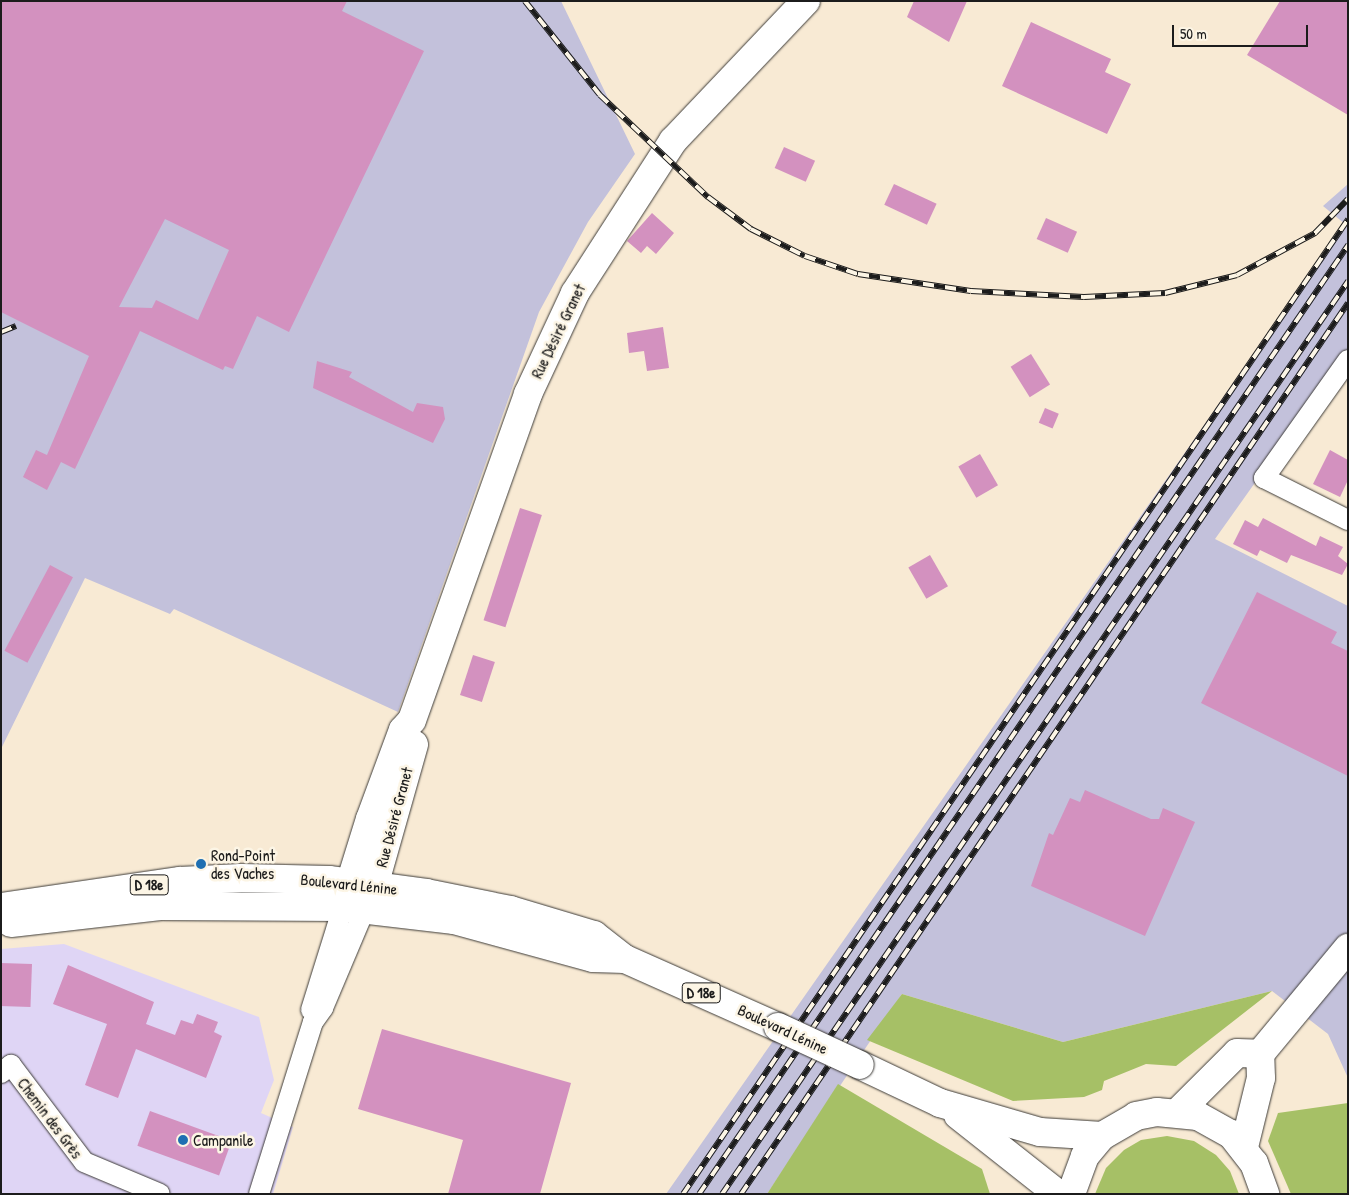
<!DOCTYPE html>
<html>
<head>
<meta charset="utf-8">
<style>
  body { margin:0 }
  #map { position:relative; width:1349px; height:1195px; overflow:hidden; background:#f8ead4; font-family:"Patrick Hand",sans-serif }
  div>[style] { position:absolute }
  .built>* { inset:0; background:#dfd5f5 }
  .industrial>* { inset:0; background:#c3c1db }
  .green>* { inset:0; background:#a6c066 }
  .building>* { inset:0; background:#d391bf; transform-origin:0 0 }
  .roads { filter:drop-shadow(0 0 1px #3d3b38) drop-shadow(0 0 1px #3d3b38) }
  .street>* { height:20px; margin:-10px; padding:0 10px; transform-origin:10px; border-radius:10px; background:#fff }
  .secondary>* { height:28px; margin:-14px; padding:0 14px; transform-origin:14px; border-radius:14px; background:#fff }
  .primary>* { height:28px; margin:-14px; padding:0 14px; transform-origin:14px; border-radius:14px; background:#fff }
  .rail>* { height:5.5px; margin-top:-2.75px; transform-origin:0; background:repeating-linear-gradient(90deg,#fcf5e5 0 11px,#1c1c1c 0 22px); box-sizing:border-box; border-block:1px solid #1c1c1c }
  .bridges { filter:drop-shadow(0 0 1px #3d3b38) drop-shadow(0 0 1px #3d3b38) }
  .primary-bridge>* { height:28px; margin:-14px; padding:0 14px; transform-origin:14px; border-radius:14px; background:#fff }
  .dots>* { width:14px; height:14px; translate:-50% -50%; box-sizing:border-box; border:2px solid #fcf5e5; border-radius:50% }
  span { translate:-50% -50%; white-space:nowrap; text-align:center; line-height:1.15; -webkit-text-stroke:5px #fcf5e5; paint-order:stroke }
  .shield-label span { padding:1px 4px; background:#fcf5e5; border:1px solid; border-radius:4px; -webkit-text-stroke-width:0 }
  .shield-label { font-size:15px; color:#1c1c1c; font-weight:700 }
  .street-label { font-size:16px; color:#1c1c1c }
  .poi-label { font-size:16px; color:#1c1c1c }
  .left { translate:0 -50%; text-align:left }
  .frame { position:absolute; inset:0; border:2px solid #1c1c1c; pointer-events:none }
  .scale { position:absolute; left:1172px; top:25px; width:136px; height:22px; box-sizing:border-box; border:2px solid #1c1c1c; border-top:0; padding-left:6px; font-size:15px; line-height:18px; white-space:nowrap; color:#1c1c1c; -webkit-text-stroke:4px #fcf5e5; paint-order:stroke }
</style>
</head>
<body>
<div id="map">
  <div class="built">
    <i style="clip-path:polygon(64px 944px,259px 1017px,274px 1080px,261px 1113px,293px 1127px,273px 1194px,1px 1194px,1px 949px)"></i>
  </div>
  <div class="industrial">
    <i style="clip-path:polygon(1px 1px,561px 1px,635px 154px,588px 222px,539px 312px,398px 712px,174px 609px,170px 614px,85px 578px,1px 749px)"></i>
    <i style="clip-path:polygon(1348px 184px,1348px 352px,1215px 539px,1348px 606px,1348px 1078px,1328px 1034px,1272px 991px,1063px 1042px,902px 994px,767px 1194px,666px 1194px,1345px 224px,1323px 206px)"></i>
  </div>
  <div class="green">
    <i style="clip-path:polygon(1272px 991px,1176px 1066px,1146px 1064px,1104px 1081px,1102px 1090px,1084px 1097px,1013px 1101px,867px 1040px,902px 994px,1063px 1042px)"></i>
    <i style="clip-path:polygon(838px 1084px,982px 1169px,990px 1194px,767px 1194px)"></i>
    <i style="clip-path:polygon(1348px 1103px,1348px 1194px,1291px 1194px,1268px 1141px,1278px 1113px)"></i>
    <i style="clip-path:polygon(1167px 1136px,1194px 1141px,1216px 1155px,1230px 1171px,1239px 1194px,1095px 1194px,1106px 1168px,1124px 1150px,1141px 1140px)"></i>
  </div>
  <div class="building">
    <i style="clip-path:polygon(evenodd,1px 1px,347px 1px,342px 11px,424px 51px,289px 332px,257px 316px,233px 369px,225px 366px,223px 370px,140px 331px,75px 469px,61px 462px,47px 490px,23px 477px,36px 450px,47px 455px,89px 356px,1px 312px,1px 1px,165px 219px,229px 250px,198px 320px,156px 300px,152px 308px,119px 307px,165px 219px)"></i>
    <i style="clip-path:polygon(914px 1px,967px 1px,949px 42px,907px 17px)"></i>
    <i style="clip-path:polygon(1280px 1px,1348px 1px,1348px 115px,1247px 55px)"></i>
    <i style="clip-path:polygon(1031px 22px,1111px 59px,1105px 72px,1131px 84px,1107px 134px,1002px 86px)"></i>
    <i style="left:784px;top:147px;width:34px;height:23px;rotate:24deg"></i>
    <i style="left:894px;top:184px;width:47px;height:23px;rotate:25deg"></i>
    <i style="clip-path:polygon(652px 213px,674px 233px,656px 254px,647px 246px,641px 253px,627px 241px)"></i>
    <i style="left:1046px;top:218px;width:34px;height:23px;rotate:24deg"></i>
    <i style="clip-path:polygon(663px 327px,669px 368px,647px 371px,644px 351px,629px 353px,627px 333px)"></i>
    <i style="left:1031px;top:354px;width:36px;height:24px;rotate:58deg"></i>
    <i style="clip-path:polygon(317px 361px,352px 372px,349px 377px,413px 412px,417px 403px,443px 407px,445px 419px,433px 443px,313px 388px)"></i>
    <i style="left:1045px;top:408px;width:15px;height:16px;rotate:23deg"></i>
    <i style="clip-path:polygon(1330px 450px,1348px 460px,1348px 480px,1340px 497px,1313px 484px)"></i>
    <i style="left:980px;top:454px;width:36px;height:25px;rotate:60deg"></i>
    <i style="left:520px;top:508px;width:23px;height:118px;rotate:18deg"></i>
    <i style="clip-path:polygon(1263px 518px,1316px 546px,1320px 536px,1343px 547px,1338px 556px,1348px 564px,1342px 575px,1291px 555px,1287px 563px,1260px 550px,1257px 556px,1233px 544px,1245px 520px,1258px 527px)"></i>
    <i style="left:930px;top:555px;width:36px;height:25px;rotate:60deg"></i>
    <i style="left:50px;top:565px;width:26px;height:97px;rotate:28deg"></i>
    <i style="clip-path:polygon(1257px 592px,1337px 632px,1331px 643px,1348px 651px,1348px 776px,1201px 703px)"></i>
    <i style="left:473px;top:655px;width:23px;height:42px;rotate:18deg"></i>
    <i style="clip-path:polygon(1085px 790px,1151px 819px,1159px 819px,1163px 808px,1195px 822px,1145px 936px,1031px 886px,1049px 833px,1053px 835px,1070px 798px,1080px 802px)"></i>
    <i style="left:1px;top:963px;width:31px;height:43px;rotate:2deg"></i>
    <i style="clip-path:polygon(68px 965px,154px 1002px,146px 1024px,175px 1035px,181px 1020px,193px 1024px,197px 1014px,218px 1022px,214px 1032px,222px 1036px,206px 1078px,136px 1049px,118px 1098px,85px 1085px,107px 1024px,53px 1004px)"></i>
    <i style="clip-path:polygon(382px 1029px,571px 1083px,540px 1194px,448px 1194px,463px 1140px,358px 1109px)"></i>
    <i style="left:150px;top:1111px;width:87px;height:37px;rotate:20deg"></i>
  </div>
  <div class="roads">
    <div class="street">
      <i style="left:1348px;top:360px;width:145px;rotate:125.4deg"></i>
      <i style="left:1264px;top:478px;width:94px;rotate:26.6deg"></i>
      <i style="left:311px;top:1010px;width:108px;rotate:-72.7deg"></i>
      <i style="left:1px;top:1073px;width:13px;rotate:-39deg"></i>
      <i style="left:11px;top:1065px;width:121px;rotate:53deg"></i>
      <i style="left:84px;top:1162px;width:82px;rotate:22.8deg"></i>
      <i style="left:259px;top:1194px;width:180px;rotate:-72.6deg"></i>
      <i style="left:313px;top:1022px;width:17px;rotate:-54deg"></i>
      <i style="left:323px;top:1008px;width:121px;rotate:-67.1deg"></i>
    </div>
    <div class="secondary">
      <i style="left:374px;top:886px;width:147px;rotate:-74.2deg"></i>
      <i style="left:343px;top:906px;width:91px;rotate:-72.8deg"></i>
      <i style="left:370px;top:819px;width:95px;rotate:-69.7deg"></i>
      <i style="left:403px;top:730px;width:13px;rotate:-48deg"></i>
      <i style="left:412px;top:720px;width:346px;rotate:-70.4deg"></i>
      <i style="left:528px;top:394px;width:111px;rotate:-65deg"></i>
      <i style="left:575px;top:293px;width:181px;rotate:-57.2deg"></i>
      <i style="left:673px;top:141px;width:193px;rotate:-46.5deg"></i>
      <i style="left:1178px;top:1112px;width:83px;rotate:-45deg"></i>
      <i style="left:1237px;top:1053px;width:23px;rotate:2deg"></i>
      <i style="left:1244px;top:1147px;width:71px;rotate:-76.2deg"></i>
      <i style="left:1261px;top:1078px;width:24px;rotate:-92deg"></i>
      <i style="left:1260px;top:1054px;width:138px;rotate:-50.3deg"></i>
    </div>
    <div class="primary">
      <i style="left:1px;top:907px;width:181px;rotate:-8.3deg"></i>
      <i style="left:180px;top:881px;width:61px;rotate:-2.8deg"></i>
      <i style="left:241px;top:878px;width:88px;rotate:1.3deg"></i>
      <i style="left:329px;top:880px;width:98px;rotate:7.6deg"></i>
      <i style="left:426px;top:893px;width:86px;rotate:11.4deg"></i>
      <i style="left:510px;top:910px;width:88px;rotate:16.6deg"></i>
      <i style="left:594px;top:935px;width:39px;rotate:38deg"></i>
      <i style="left:625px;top:959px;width:167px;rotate:24deg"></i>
      <i style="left:11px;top:923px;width:150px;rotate:-6.5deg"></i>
      <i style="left:160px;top:906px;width:183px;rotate:0.3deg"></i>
      <i style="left:343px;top:907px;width:112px;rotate:6.7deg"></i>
      <i style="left:454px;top:920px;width:144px;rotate:15.3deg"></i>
      <i style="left:593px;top:958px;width:32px;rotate:2deg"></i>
      <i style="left:860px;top:1065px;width:89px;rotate:25.4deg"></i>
      <i style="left:940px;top:1103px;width:104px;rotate:16.2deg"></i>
      <i style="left:1040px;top:1132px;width:62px;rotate:3.7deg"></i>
      <i style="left:958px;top:1115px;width:127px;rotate:38.3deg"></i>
      <i style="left:1071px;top:1194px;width:40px;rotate:-69.8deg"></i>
      <i style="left:1085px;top:1156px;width:26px;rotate:-50deg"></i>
      <i style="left:1102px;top:1136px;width:39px;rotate:-30deg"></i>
      <i style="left:1136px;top:1116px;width:21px;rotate:-11deg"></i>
      <i style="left:1157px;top:1112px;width:41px;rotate:5.6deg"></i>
      <i style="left:1198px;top:1116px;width:38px;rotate:29deg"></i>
      <i style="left:1231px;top:1134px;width:37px;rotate:52deg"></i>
      <i style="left:1254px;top:1163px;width:33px;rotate:70deg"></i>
    </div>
  </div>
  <div class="rail">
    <i style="left:525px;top:1px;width:120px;rotate:51.4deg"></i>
    <i style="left:600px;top:95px;width:149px;rotate:43.4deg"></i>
    <i style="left:708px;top:197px;width:54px;rotate:36.7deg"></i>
    <i style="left:751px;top:229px;width:60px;rotate:26.6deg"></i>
    <i style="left:805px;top:256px;width:56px;rotate:18.8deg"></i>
    <i style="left:858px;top:274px;width:114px;rotate:8.6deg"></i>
    <i style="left:971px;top:291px;width:113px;rotate:3deg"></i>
    <i style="left:1084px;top:297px;width:81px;rotate:-2.8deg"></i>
    <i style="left:1165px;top:293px;width:74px;rotate:-14deg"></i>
    <i style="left:1237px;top:275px;width:89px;rotate:-28.3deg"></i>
    <i style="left:1315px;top:233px;width:47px;rotate:-45.9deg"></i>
    <i style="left:1px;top:332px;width:16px;rotate:-22deg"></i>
    <i style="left:683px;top:1194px;width:1180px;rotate:-55.7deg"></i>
    <i style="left:699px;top:1194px;width:1150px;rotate:-55.63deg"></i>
    <i style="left:722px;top:1194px;width:1107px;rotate:-55.56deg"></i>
    <i style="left:741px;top:1194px;width:1078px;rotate:-55.74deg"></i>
  </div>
  <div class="bridges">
    <div class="primary-bridge">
      <i style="left:778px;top:1027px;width:90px;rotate:24.9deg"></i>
    </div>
  </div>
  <div class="dots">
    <i style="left:201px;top:864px;background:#1f6fb2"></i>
    <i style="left:183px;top:1140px;background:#1f6fb2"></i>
  </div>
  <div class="shield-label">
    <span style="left:149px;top:885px">D 18e</span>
    <span style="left:701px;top:993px">D 18e</span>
  </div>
  <div class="street-label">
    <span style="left:558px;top:331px;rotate:-64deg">Rue Désiré Granet</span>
    <span style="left:394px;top:817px;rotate:-75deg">Rue Désiré Granet</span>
    <span style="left:349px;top:884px;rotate:6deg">Boulevard Lénine</span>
    <span style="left:783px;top:1029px;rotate:25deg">Boulevard Lénine</span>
    <span style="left:50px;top:1118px;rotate:53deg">Chemin des Grès</span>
  </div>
  <div class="poi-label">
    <span class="left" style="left:211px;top:864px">Rond-Point<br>des Vaches</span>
    <span class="left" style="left:193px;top:1140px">Campanile</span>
  </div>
  <div class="frame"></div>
  <div class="scale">50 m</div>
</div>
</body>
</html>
